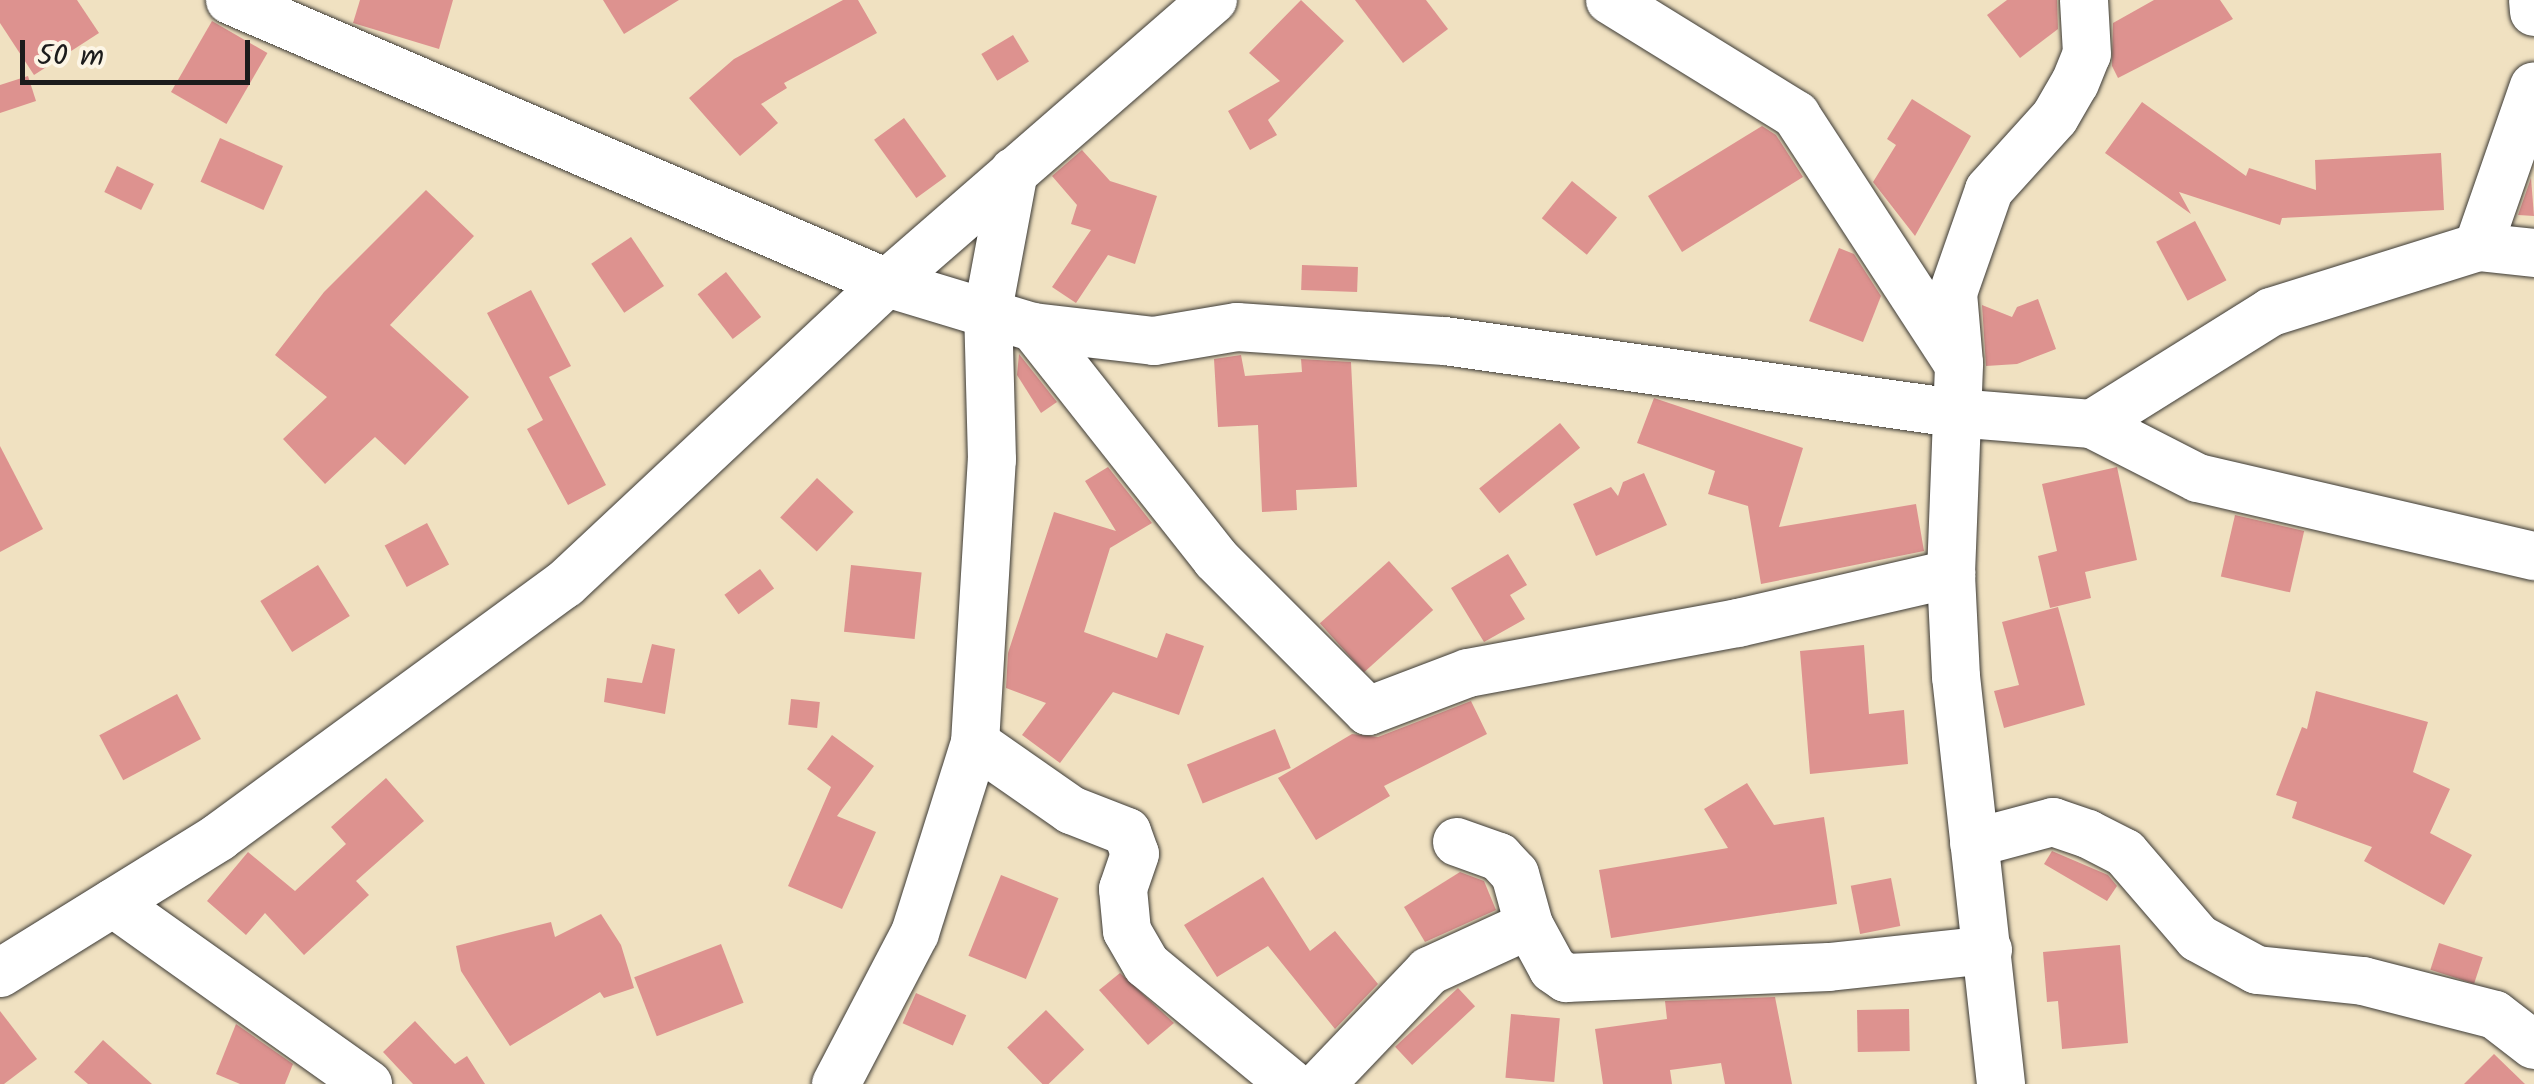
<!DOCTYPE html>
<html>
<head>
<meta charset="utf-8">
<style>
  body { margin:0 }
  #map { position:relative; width:2534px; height:1084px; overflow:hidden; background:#f0e1c1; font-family:Kalam,sans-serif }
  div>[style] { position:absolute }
  .building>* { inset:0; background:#dd928f; transform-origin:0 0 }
  .roads { filter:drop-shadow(0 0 2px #3c3a35) drop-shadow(0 0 2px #3c3a35) }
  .minor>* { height:48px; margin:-24px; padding:0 24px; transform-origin:24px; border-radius:24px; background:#fff }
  span { translate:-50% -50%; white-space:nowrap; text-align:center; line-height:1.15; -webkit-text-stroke:10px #fcf5e5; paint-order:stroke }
  .scale { position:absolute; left:20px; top:40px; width:230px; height:45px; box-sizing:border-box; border:5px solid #1c1c1c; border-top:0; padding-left:12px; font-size:30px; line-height:35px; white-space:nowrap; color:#1c1c1c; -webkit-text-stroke:8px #fcf5e5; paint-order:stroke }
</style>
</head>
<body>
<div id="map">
  <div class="building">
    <i style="clip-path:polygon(0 0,77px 0,99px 33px,34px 75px,0 23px)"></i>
    <i style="clip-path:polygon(360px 0,453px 0,439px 49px,353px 23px)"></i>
    <i style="clip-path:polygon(603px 0,679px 0,624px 34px)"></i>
    <i style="clip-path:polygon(843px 0,858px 0,877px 33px,784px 83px,787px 88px,761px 104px,778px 123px,740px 156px,689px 98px,734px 59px)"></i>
    <i style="clip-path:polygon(1301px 0,1344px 41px,1268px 120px,1277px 135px,1250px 150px,1228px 111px,1280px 81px,1249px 53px)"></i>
    <i style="clip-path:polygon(1355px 0,1426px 0,1448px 29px,1403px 63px)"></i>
    <i style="clip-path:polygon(2007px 0,2057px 0,2058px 29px,2020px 58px,1987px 15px)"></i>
    <i style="clip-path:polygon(2154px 0,2220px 0,2233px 19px,2118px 78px,2112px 66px,2113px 23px)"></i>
    <i style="left:212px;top:21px;width:64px;height:82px;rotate:30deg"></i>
    <i style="left:1013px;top:35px;width:31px;height:37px;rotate:59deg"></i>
    <i style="clip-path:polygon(28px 76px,36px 101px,0 113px,0 85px)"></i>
    <i style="clip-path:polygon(1912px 99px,1971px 136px,1915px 236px,1873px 182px,1896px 145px,1887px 139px)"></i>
    <i style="clip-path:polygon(2142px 102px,2246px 176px,2249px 168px,2316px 190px,2315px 160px,2441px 153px,2444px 210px,2282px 218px,2280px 225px,2179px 192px,2191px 214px,2105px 153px)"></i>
    <i style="left:904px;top:118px;width:72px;height:37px;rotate:54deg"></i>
    <i style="clip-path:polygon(1762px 126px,1776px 135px,1803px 177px,1682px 252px,1648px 196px)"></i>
    <i style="left:220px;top:138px;width:69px;height:48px;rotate:24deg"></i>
    <i style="clip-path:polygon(1082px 150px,1110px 181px,1157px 196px,1135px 264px,1108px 255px,1076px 303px,1052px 287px,1091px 230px,1071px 224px,1077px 205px,1052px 176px)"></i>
    <i style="left:117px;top:166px;width:41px;height:29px;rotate:26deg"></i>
    <i style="clip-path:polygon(2531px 178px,2534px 216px,2518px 215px)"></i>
    <i style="left:1572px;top:181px;width:58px;height:48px;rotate:39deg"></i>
    <i style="clip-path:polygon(426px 190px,474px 236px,390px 325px,469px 397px,405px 465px,375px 437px,325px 484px,283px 439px,327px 397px,275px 355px,324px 292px)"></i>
    <i style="left:2195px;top:221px;width:67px;height:44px;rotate:62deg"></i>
    <i style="left:631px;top:237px;width:59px;height:48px;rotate:56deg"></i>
    <i style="clip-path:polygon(1839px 248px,1854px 254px,1881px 296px,1863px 342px,1809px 321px)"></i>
    <i style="left:1302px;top:265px;width:56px;height:25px;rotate:2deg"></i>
    <i style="left:726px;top:272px;width:57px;height:36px;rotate:52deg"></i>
    <i style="clip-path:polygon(531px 290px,571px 366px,549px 377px,606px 485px,568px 505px,527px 429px,543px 420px,487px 313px)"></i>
    <i style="clip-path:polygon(2038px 299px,2056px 349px,2017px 364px,1986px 366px,1982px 305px,2012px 317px,2017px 307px)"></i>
    <i style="clip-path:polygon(1019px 354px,1057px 402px,1041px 413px,1017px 375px)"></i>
    <i style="clip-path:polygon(1241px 355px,1245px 376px,1302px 372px,1301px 359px,1351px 362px,1357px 487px,1296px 490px,1297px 510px,1262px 512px,1258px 425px,1218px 427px,1214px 359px)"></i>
    <i style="clip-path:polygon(1654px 398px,1803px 448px,1779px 527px,1916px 504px,1924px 551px,1761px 584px,1748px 506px,1708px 494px,1715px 471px,1637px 443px)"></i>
    <i style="left:1560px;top:423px;width:32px;height:104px;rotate:51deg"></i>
    <i style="clip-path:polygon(0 446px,43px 529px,0 552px)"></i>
    <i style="clip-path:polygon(1108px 467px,1152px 523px,1110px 548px,1084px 632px,1157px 658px,1166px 633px,1204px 646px,1179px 715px,1113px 692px,1060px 763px,1022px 735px,1046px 703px,1006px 688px,1008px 653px,1054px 512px,1116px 531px,1085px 481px)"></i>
    <i style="clip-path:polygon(2117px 467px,2137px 560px,2085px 572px,2091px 598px,2050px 608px,2038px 556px,2057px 551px,2042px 484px)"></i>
    <i style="clip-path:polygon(1644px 473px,1667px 525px,1596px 556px,1573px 504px,1611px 487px,1618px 496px,1623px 482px)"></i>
    <i style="left:817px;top:478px;width:50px;height:54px;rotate:43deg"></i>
    <i style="left:2235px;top:515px;width:71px;height:63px;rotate:13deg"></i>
    <i style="left:427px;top:523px;width:47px;height:48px;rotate:62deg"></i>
    <i style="clip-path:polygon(1508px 554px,1527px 585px,1510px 595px,1525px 619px,1484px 642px,1451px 588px)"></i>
    <i style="left:1389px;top:561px;width:66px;height:93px;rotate:48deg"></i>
    <i style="left:318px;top:565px;width:60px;height:68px;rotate:58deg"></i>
    <i style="left:851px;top:565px;width:71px;height:67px;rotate:6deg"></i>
    <i style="left:760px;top:569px;width:24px;height:44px;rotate:54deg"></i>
    <i style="clip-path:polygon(2058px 607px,2085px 705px,2004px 728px,1994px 691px,2019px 685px,2002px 622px)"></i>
    <i style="clip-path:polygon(652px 644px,675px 649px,665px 714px,604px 702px,607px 678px,642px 683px)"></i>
    <i style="clip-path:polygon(1864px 645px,1869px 714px,1904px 710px,1908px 764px,1810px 774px,1800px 651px)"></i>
    <i style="clip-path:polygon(2316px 691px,2428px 722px,2413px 772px,2450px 789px,2430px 833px,2472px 855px,2444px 905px,2364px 861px,2372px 847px,2292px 818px,2297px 802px,2276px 795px,2302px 727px,2307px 729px)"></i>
    <i style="left:177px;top:694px;width:51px;height:88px;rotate:62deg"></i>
    <i style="left:791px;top:699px;width:29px;height:26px;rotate:6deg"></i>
    <i style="clip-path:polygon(1471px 701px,1487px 734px,1384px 786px,1390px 796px,1316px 840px,1278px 778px,1352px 734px,1378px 737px)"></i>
    <i style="left:1275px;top:729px;width:42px;height:95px;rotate:68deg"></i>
    <i style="clip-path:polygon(832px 735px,874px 766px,837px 816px,876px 832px,842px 909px,788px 886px,831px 787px,807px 769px)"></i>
    <i style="clip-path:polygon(386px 778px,424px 821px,356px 881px,369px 895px,304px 955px,265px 913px,246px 935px,207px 901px,248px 852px,295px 891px,346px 844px,331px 827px)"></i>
    <i style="clip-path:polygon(1747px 783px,1774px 825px,1824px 817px,1837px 904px,1611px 938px,1599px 870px,1728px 848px,1704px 809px)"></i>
    <i style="clip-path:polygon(2052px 851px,2108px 875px,2117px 886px,2107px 901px,2044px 864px)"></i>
    <i style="clip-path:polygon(1460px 872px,1484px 881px,1496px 910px,1425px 942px,1404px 907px)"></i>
    <i style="left:1001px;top:875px;width:62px;height:87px;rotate:22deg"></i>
    <i style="clip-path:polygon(1263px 877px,1310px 951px,1335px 931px,1378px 984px,1335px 1029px,1268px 946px,1217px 977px,1184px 925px)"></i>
    <i style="left:1891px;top:878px;width:49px;height:41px;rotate:79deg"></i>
    <i style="clip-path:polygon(601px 914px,621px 945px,634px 988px,604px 998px,600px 992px,510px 1046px,461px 971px,456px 946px,551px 922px,555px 937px)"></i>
    <i style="left:2439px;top:943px;width:46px;height:28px;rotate:18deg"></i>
    <i style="left:721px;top:944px;width:63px;height:93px;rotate:69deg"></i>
    <i style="clip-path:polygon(2120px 945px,2128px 1043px,2062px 1049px,2058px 1001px,2047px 1002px,2043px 952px)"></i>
    <i style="clip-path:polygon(1120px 973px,1174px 1023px,1148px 1045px,1099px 990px)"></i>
    <i style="left:1458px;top:988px;width:25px;height:86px;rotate:47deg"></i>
    <i style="left:916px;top:993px;width:55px;height:33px;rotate:24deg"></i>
    <i style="clip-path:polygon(1775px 997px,1792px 1084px,1725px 1084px,1721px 1063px,1670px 1070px,1672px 1084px,1603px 1084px,1595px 1029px,1667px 1019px,1665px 1001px)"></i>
    <i style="left:1909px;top:1009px;width:42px;height:52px;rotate:89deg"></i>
    <i style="left:1046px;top:1010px;width:55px;height:54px;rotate:46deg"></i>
    <i style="clip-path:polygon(0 1011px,37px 1059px,4px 1084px,0 1084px)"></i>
    <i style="left:1511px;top:1014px;width:49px;height:64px;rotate:5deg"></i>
    <i style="clip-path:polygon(415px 1021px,455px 1064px,467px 1056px,485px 1084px,413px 1084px,383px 1052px)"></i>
    <i style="clip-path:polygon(236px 1024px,293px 1064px,285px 1084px,240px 1084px,216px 1074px)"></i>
    <i style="clip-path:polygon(103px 1040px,152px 1084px,88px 1084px,74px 1072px)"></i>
    <i style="clip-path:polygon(2494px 1054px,2525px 1084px,2464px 1084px)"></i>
  </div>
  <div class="roads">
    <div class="minor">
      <i style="left:230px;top:0;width:715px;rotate:23.3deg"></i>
      <i style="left:887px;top:283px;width:152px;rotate:16.8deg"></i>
      <i style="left:1033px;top:327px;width:122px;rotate:6.6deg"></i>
      <i style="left:1154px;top:341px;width:84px;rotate:-9.6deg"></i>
      <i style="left:1237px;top:327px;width:208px;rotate:3.9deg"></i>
      <i style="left:1445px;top:341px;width:515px;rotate:8.04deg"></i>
      <i style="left:1955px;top:413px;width:137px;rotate:4.6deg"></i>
      <i style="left:2092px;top:424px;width:119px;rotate:27deg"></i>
      <i style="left:2198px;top:478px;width:345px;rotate:13.1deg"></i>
      <i style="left:1610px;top:0;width:219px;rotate:31.7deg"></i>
      <i style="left:1796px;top:115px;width:293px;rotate:56.9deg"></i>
      <i style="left:2533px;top:0;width:12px;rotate:85deg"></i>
      <i style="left:2478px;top:247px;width:170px;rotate:-70.8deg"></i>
      <i style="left:1033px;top:327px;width:295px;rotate:51.7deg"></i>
      <i style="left:1216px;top:559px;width:215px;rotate:45deg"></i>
      <i style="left:1368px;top:711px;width:107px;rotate:-20.8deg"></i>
      <i style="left:1468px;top:673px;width:275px;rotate:-10.5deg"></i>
      <i style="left:1738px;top:623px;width:219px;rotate:-13deg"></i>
      <i style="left:2092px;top:424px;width:211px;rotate:-32deg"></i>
      <i style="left:2271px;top:312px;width:217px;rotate:-17.4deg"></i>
      <i style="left:2478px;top:247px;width:56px;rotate:6.1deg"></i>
      <i style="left:975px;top:743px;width:117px;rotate:34.9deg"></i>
      <i style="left:1071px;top:810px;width:60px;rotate:21.4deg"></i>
      <i style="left:1127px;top:832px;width:23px;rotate:70deg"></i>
      <i style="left:1135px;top:854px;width:37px;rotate:109deg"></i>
      <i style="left:1123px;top:889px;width:42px;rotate:84.6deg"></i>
      <i style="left:1127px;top:931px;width:39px;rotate:60deg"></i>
      <i style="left:1147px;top:965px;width:187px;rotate:39.6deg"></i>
      <i style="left:1457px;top:842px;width:45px;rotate:19.7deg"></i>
      <i style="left:1499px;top:857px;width:23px;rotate:47deg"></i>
      <i style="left:1515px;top:874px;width:53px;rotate:74.6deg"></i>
      <i style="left:1529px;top:925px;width:50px;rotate:61.4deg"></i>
      <i style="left:1553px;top:969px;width:16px;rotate:35deg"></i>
      <i style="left:1566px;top:978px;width:263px;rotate:-2.4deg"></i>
      <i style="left:1829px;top:967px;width:160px;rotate:-6.1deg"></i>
      <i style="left:1974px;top:843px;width:82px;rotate:-14.9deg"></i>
      <i style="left:2053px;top:822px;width:37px;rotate:19deg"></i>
      <i style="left:2088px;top:834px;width:42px;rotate:27.2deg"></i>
      <i style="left:2125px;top:853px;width:112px;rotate:49.3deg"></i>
      <i style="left:2198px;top:938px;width:67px;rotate:28.5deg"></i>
      <i style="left:2257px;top:970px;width:107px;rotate:5.9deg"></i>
      <i style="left:2363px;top:981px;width:136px;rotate:14.4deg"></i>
      <i style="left:2495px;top:1015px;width:49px;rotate:37.6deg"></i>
      <i style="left:113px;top:903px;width:313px;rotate:35.4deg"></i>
      <i style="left:0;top:973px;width:258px;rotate:-31.8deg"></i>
      <i style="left:219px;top:837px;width:429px;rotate:-36.2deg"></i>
      <i style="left:565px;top:584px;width:441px;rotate:-43.1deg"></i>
      <i style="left:887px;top:283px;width:432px;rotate:-41deg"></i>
      <i style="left:836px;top:1084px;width:170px;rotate:-62.4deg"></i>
      <i style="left:915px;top:933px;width:199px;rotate:-72.5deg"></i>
      <i style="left:975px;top:743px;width:284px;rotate:-86.6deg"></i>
      <i style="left:992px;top:460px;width:150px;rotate:-91.5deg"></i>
      <i style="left:988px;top:310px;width:141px;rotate:-79.4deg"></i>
      <i style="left:1321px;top:1084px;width:156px;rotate:-46.3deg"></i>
      <i style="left:1429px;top:971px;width:110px;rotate:-24.7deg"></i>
      <i style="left:2001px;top:1084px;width:409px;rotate:-96.3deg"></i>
      <i style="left:1956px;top:677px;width:103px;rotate:-92.8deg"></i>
      <i style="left:1951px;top:574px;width:211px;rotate:-87.8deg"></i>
      <i style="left:1959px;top:363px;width:70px;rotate:-94.9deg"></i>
      <i style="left:1953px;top:293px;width:109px;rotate:-70.7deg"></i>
      <i style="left:1989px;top:190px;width:98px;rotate:-47.9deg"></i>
      <i style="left:2055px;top:117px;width:39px;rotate:-60deg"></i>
      <i style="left:2075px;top:83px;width:31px;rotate:-68deg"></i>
      <i style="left:2087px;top:54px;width:54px;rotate:-93.2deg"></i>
    </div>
  </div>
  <div class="scale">50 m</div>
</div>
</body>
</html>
